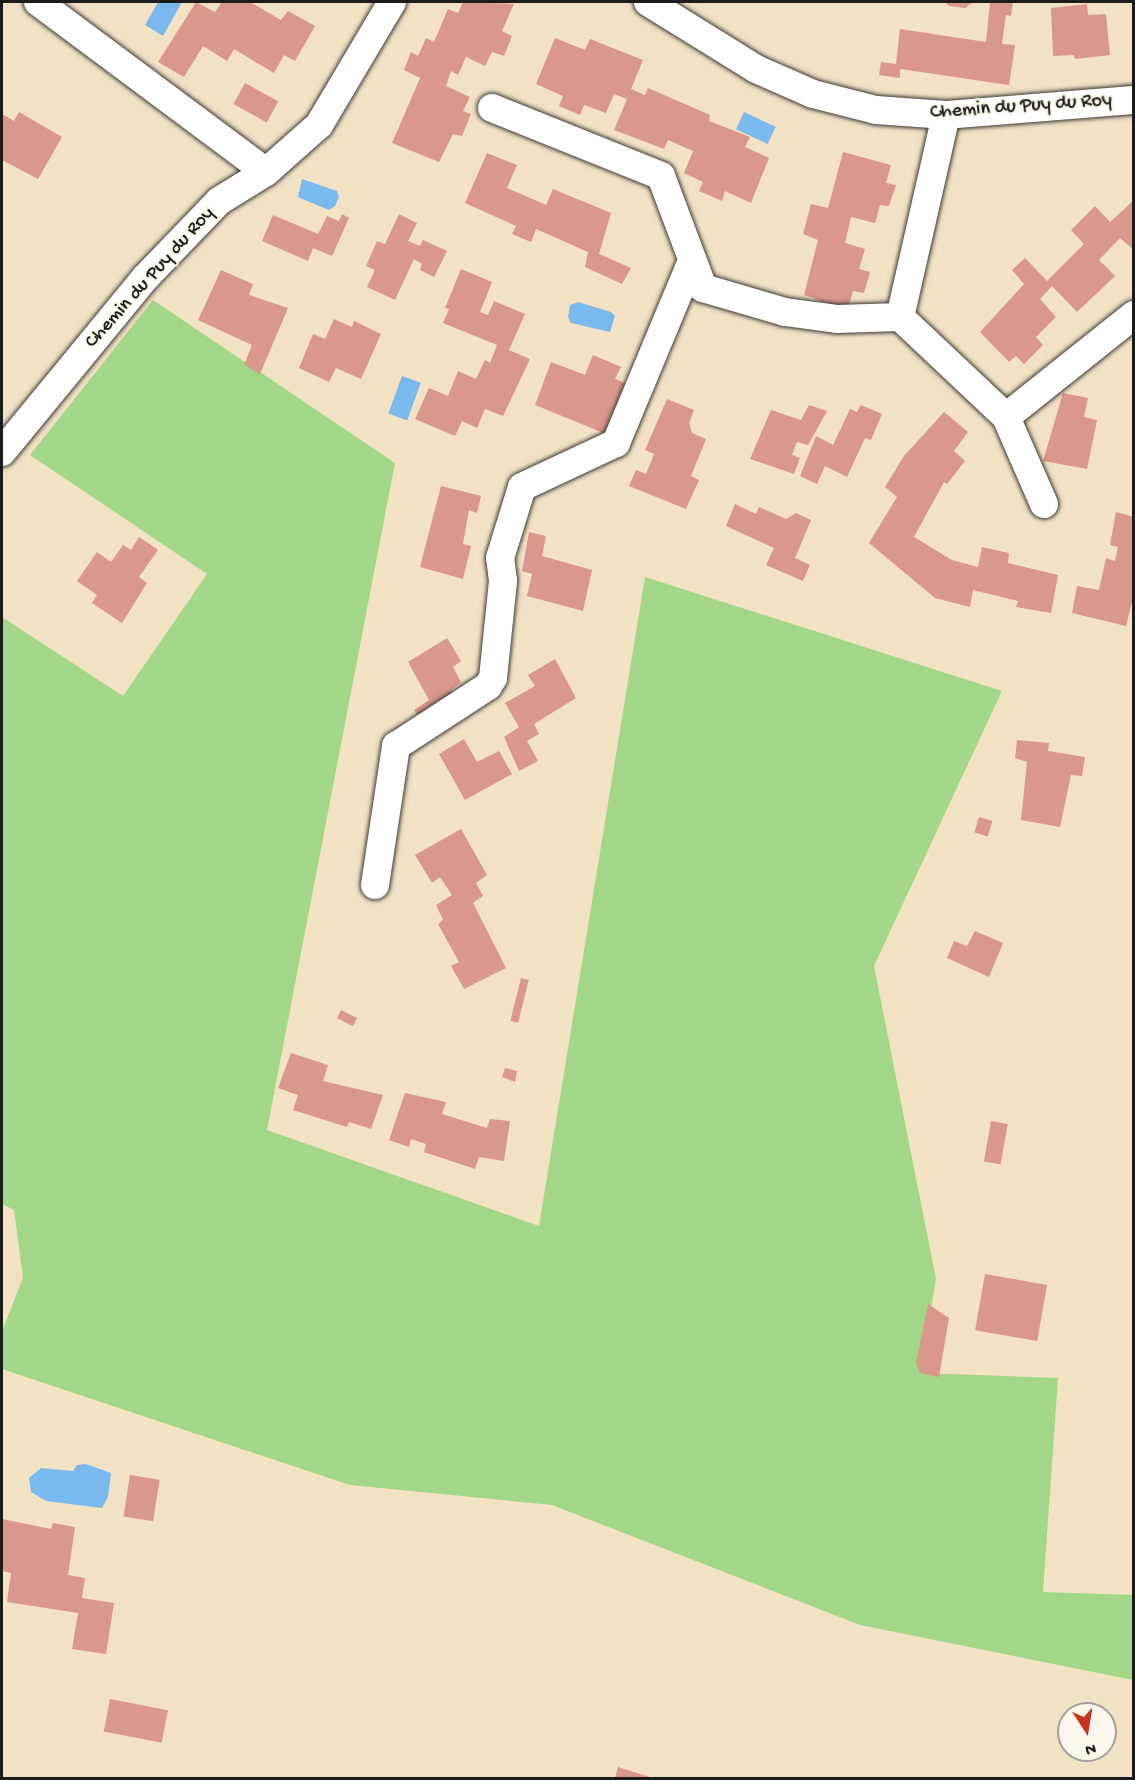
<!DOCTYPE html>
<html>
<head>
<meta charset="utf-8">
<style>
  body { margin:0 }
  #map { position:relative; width:1135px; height:1780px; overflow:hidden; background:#f3e1c4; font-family:"Gochi Hand",sans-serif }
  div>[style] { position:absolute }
  .green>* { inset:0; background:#a2d788 }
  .water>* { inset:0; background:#79b9ed; transform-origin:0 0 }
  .building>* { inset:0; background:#da978c; transform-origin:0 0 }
  .roads { filter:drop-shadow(0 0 2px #3c3a35) drop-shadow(0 0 2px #3c3a35) }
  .street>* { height:28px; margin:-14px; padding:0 14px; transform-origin:14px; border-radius:14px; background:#fff }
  span { translate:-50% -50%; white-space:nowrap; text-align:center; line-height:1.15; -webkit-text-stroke:4.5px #fbf7ec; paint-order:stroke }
  .street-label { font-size:20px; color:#1c1c1c }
  .frame { position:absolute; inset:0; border:3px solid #1c1c1c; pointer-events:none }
  .north { position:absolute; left:1057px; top:1702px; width:60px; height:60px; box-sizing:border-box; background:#fbf7ec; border:2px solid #a29f99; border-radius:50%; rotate:168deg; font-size:16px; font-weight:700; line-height:24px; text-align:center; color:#1c1c1c }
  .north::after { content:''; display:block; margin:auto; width:21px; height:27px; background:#c8321e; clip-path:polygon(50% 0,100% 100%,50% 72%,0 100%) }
</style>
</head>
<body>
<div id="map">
  <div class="green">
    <i style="clip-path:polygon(153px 300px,395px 463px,267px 1130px,539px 1226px,645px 577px,1002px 691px,874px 966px,936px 1279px,920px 1373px,1058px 1378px,1043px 1592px,1133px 1595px,1133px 1680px,860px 1625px,552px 1505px,350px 1485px,2px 1369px,2px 1331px,23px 1278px,14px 1210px,2px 1204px,2px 617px,123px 696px,207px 574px,30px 455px)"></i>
  </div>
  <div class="water">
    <i style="clip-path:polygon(158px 2px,182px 2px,163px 36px,145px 25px)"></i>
    <i style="left:744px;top:112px;width:35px;height:19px;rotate:25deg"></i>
    <i style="clip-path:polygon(302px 179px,337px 191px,339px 197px,335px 206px,329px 210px,298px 197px)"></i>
    <i style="clip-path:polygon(578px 302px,611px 312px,615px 316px,610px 332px,571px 323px,568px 317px,570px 305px)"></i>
    <i style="left:402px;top:376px;width:20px;height:40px;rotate:20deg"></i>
    <i style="clip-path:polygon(86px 1464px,111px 1473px,108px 1497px,102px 1508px,46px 1501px,31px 1492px,29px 1478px,41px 1468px,73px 1471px,77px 1465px)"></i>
  </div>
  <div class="building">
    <i style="clip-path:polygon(196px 2px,215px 12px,222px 2px,250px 2px,281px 20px,288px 11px,315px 26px,295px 61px,284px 55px,274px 73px,234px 49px,227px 61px,203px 46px,184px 77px,158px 62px)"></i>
    <i style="clip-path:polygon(463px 2px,514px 4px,502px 31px,512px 36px,504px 56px,492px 52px,485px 66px,466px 57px,458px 75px,451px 71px,446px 86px,470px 97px,463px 111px,471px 114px,462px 136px,453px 134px,439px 162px,392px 143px,420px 78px,404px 70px,411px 52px,418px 56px,426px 38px,434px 42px,448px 9px,458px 13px)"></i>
    <i style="clip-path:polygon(945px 2px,973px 2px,965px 8px,949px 6px)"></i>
    <i style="clip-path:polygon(990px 2px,1013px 2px,1011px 16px,1006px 15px,1002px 44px,1015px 45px,1009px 85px,900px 69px,900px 78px,879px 75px,881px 62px,896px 64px,900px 29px,986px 42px)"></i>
    <i style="clip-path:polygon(1087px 4px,1088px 15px,1106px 14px,1110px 55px,1075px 59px,1074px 55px,1053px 56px,1051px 8px)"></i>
    <i style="clip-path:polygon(555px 38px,585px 50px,590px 39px,643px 60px,631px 89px,645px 95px,648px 88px,710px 115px,709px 121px,750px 137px,745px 147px,769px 158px,751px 203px,725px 191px,722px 201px,699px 191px,703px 182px,684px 173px,693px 151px,668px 140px,664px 149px,614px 130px,627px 99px,614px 94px,606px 113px,584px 105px,580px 115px,559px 106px,563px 96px,536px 84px)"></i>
    <i style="left:245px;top:83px;width:38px;height:24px;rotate:29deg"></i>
    <i style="clip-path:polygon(19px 112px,62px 137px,38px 179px,2px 160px,2px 114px,14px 121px)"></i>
    <i style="clip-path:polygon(843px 152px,891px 165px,886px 183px,896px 185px,889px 206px,880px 205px,875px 223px,851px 217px,845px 243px,865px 249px,859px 269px,870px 272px,864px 293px,853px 291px,848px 310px,804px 295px,818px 240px,803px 234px,811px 204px,828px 208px)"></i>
    <i style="clip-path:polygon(487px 153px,517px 165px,507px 188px,546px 205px,553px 189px,611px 213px,599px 254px,631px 268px,622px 284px,585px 267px,588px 252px,536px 229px,531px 242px,512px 234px,516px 226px,465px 203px)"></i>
    <i style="clip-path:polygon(1134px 200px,1134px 250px,1120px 238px,1099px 260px,1115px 276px,1077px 312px,1052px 286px,1040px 299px,1056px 317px,1036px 337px,1043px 345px,1024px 364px,1016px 356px,1009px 362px,980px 332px,1024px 284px,1012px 270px,1025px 258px,1047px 281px,1084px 244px,1071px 230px,1095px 206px,1110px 222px)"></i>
    <i style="clip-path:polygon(342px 214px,349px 218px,332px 256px,313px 248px,308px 261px,262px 241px,273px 215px,318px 234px,327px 216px,339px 221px)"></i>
    <i style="clip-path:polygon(399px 214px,417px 223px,408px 241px,420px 246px,423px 240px,447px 251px,434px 277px,420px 270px,422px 264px,414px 259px,395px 300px,367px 287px,375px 270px,366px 266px,377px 241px,385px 244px)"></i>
    <i style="clip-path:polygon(461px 269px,492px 282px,480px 312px,488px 315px,494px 301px,525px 314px,509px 350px,530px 359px,503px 416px,485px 409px,477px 428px,462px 421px,455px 436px,415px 419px,429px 388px,448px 396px,458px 371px,476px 379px,485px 360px,490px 363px,497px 345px,443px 323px,449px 309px,445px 308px)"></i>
    <i style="clip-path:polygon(221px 270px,253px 284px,249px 295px,288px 308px,260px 374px,244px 365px,252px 345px,198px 320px)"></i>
    <i style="clip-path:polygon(334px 319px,352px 327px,354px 321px,381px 334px,361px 379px,336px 368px,329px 382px,299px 368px,313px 334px,325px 339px)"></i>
    <i style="clip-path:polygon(593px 355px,621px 367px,615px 379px,627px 384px,606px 434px,535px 405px,551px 362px,585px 375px)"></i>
    <i style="clip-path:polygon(1063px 393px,1088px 398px,1084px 417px,1097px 420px,1087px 469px,1043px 461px)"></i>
    <i style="clip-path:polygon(667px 399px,694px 410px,689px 423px,692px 433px,706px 439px,691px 476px,699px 480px,686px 509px,629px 486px,636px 470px,646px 474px,654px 454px,645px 450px)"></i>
    <i style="clip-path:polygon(809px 405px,827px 411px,808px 445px,797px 442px,792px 455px,800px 458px,794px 474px,750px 459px,771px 410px,801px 420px)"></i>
    <i style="clip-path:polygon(861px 405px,882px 414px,871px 440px,865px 438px,847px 477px,825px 466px,817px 484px,800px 476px,816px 436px,833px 445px,850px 409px,857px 412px)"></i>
    <i style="clip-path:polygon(944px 412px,968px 432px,954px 451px,965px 461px,947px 484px,944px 482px,914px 537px,952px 560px,978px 567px,982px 547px,1009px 553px,1008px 563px,1058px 575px,1051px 613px,1016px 607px,1018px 601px,973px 590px,970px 607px,935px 598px,869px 543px,897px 497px,885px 487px,904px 456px)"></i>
    <i style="clip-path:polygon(441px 486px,481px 496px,477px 513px,469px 510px,463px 544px,471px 546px,463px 579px,420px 567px)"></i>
    <i style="clip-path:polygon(735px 504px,756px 514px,759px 507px,786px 519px,796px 513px,811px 520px,795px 558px,810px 565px,803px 581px,766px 565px,774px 548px,726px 526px)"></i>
    <i style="clip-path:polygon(1116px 512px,1134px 517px,1134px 594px,1126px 626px,1072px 613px,1077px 586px,1099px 590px,1106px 558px,1115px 561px,1118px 547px,1110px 545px)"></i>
    <i style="clip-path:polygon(529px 532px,546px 536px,542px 556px,592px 570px,583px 611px,527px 596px,532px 574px,522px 571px)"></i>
    <i style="clip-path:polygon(139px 537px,158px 550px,139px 577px,147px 583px,122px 623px,92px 603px,97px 595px,77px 581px,97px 552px,111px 562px,123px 545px,131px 550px)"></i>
    <i style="clip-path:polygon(447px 638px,461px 661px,453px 667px,461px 682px,451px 690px,458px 701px,423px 724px,414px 710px,429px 700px,408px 662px)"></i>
    <i style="clip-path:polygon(555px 659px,576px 698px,534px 724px,539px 734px,527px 741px,538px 761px,519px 771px,504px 737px,519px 727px,505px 703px,535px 686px,528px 675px)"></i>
    <i style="clip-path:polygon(464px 739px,477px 762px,499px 751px,512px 774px,465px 800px,439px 754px)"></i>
    <i style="clip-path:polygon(1017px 740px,1049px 743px,1048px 751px,1085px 757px,1082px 776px,1071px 775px,1060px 827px,1021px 820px,1027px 762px,1015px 758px)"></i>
    <i style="left:979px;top:817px;width:14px;height:16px;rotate:17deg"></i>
    <i style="clip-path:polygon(461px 829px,487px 875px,476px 883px,483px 896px,473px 903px,506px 968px,464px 989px,451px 966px,459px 962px,438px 924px,443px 920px,436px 905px,452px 895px,440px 877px,432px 883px,415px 855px)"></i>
    <i style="clip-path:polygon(975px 931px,1003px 943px,989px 977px,947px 958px,954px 941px,967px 946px)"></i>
    <i style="left:521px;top:978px;width:8px;height:44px;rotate:14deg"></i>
    <i style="left:341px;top:1010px;width:18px;height:9px;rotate:27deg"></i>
    <i style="clip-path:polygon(291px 1053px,328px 1065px,323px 1081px,383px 1095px,371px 1129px,349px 1122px,347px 1127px,293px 1110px,298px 1095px,278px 1088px)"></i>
    <i style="clip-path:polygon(505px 1068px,517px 1071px,515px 1082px,502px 1077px)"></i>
    <i style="clip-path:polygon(405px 1093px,446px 1102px,442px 1114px,487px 1128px,490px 1119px,510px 1121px,504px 1161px,479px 1157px,475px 1169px,424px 1152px,426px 1144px,411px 1139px,409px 1147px,389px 1140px)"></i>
    <i style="left:991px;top:1121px;width:17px;height:41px;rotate:10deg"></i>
    <i style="left:985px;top:1274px;width:63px;height:57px;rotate:10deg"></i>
    <i style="clip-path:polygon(928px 1304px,949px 1318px,939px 1377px,920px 1373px,916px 1363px)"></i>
    <i style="left:130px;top:1475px;width:30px;height:42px;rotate:9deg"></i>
    <i style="clip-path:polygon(2px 1519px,51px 1529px,53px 1523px,75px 1527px,68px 1575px,85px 1578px,82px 1598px,114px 1603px,106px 1654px,72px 1649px,78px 1613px,7px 1602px,11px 1573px,2px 1571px)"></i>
    <i style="left:110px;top:1699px;width:59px;height:33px;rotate:11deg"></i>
    <i style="clip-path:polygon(618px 1767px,653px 1778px,615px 1778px)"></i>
  </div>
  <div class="roads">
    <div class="street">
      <i style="left:38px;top:2px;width:284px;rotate:36.7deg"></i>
      <i style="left:648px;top:2px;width:127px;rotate:31.8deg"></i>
      <i style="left:756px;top:69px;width:62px;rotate:23.7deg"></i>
      <i style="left:813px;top:94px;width:65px;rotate:14.3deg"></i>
      <i style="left:876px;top:110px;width:70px;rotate:4.1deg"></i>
      <i style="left:946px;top:115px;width:189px;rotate:-4.6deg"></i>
      <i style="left:492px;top:108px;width:182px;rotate:21.9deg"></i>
      <i style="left:661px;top:176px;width:120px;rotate:69.4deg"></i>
      <i style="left:703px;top:288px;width:85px;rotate:16.3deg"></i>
      <i style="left:785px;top:312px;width:52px;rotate:7.7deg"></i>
      <i style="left:837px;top:319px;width:63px;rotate:-1.8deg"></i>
      <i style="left:946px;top:115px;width:207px;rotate:102.8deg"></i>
      <i style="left:900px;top:317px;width:146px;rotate:43.3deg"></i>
      <i style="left:1006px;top:417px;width:95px;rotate:66.4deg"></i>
      <i style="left:1006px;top:417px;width:164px;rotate:-38.6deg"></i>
      <i style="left:2px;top:452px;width:225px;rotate:-50.6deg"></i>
      <i style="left:145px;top:278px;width:107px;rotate:-46.1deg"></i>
      <i style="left:219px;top:201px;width:55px;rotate:-31.7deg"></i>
      <i style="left:266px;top:172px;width:71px;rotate:-41.6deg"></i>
      <i style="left:319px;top:125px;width:143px;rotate:-59.3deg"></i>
      <i style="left:375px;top:885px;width:141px;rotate:-81.4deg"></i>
      <i style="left:396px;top:746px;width:110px;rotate:-33.1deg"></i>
      <i style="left:488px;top:686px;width:9px;rotate:-58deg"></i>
      <i style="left:493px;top:678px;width:98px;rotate:-84.1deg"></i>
      <i style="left:503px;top:581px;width:23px;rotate:-97deg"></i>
      <i style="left:500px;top:558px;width:74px;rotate:-72.8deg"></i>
      <i style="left:522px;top:487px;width:104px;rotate:-25.1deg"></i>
      <i style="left:616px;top:443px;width:198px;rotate:-67.4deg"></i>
    </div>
  </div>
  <div class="street-label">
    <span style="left:1021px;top:107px;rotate:-4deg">Chemin du Puy du Roy</span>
    <span style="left:150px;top:278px;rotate:-48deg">Chemin du Puy du Roy</span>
  </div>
  <div class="frame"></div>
  <div class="north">N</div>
</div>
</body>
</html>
